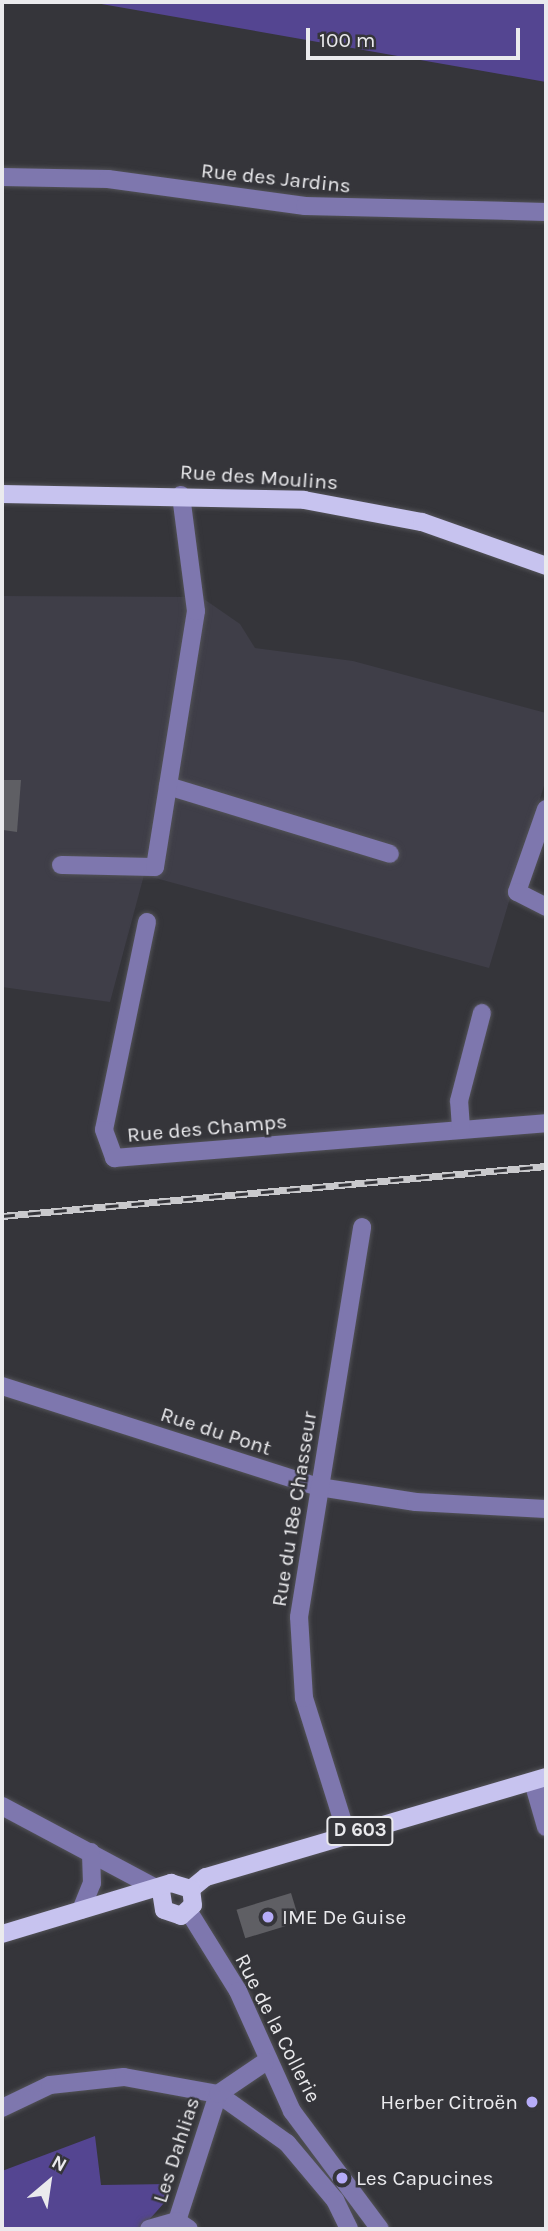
<!DOCTYPE html>
<html>
<head>
<meta charset="utf-8">
<style>
  body { margin:0 }
  #map { position:relative; width:548px; height:2231px; overflow:hidden; background:#35353a; font-family:Karla,sans-serif }
  div>[style] { position:absolute }
  .built>* { inset:0; background:#3f3e48 }
  .green>* { inset:0; background:#544591 }
  .building>* { inset:0; background:#5f5f64; transform-origin:0 0 }
  .roads { filter:drop-shadow(0 0 2px #525257) drop-shadow(0 0 2px #525257) }
  .minor>* { height:18px; margin:-9px; padding:0 9px; transform-origin:9px; border-radius:9px; background:#7e77ae }
  .major>* { height:18px; margin:-9px; padding:0 9px; transform-origin:9px; border-radius:9px; background:#c7c3ef }
  .rail>* { height:7px; margin-top:-3.5px; transform-origin:0; background:repeating-linear-gradient(90deg,#35353a 0 13px,#c9c9cc 0 26px); box-sizing:border-box; border-block:2px solid #c9c9cc }
  .dots>* { width:19px; height:19px; translate:-50% -50%; box-sizing:border-box; border:4px solid #35353a; border-radius:50% }
  span { translate:-50% -50%; white-space:nowrap; text-align:center; line-height:1.15; -webkit-text-stroke:5px #35353a; paint-order:stroke }
  .shield-label span { padding:2px 5px; background:#35353a; border:2px solid; border-radius:5px; -webkit-text-stroke-width:0 }
  .shield-label { font-size:19px; color:#eaeaed; font-weight:700 }
  .street-label { font-size:21px; color:#eaeaed }
  .poi-label { font-size:21px; color:#eaeaed }
  .left { translate:0 -50%; text-align:left }
  .right { translate:-100% -50%; text-align:right }
  .frame { position:absolute; inset:0; border:4px solid #eaeaed; pointer-events:none }
  .north { position:absolute; left:14px; top:2147px; width:70px; height:70px; -webkit-text-stroke:5px #35353a; paint-order:stroke; rotate:29deg; font-size:19px; font-weight:700; line-height:28px; text-align:center; color:#eaeaed }
  .north::after { content:''; display:block; margin:auto; width:24px; height:32px; background:#eaeaed; clip-path:polygon(50% 0,100% 100%,50% 72%,0 100%) }
  .scale { position:absolute; left:306px; top:28px; width:214px; height:32px; box-sizing:border-box; border:4px solid #eaeaed; border-top:0; padding-left:9px; font-size:21px; line-height:24px; white-space:nowrap; color:#eaeaed; -webkit-text-stroke:5px #35353a; paint-order:stroke }
</style>
</head>
<body>
<div id="map">
  <div class="built">
    <i style="clip-path:polygon(2px 596px,201px 597px,240px 624px,255px 648px,353px 661px,546px 713px,546px 779px,489px 968px,144px 875px,110px 1002px,2px 987px)"></i>
  </div>
  <div class="green">
    <i style="clip-path:polygon(90px 2px,546px 2px,546px 82px)"></i>
    <i style="clip-path:polygon(95px 2136px,101px 2185px,169px 2184px,164px 2203px,141px 2229px,2px 2229px,2px 2171px)"></i>
  </div>
  <div class="building">
    <i style="clip-path:polygon(2px 780px,21px 780px,17px 832px,3px 830px)"></i>
    <i style="left:291px;top:1893px;width:30px;height:57px;rotate:73deg"></i>
  </div>
  <div class="roads">
    <div class="minor">
      <i style="left:2px;top:177px;width:106px;rotate:1.1deg"></i>
      <i style="left:108px;top:179px;width:199px;rotate:7.8deg"></i>
      <i style="left:305px;top:206px;width:241px;rotate:1.4deg"></i>
      <i style="left:168px;top:786px;width:232px;rotate:17deg"></i>
      <i style="left:546px;top:809px;width:88px;rotate:109.3deg"></i>
      <i style="left:517px;top:892px;width:33px;rotate:27deg"></i>
      <i style="left:61px;top:865px;width:94px;rotate:1.2deg"></i>
      <i style="left:155px;top:867px;width:259px;rotate:-80.9deg"></i>
      <i style="left:196px;top:611px;width:117px;rotate:-97.4deg"></i>
      <i style="left:147px;top:922px;width:212px;rotate:101.7deg"></i>
      <i style="left:104px;top:1130px;width:30px;rotate:70deg"></i>
      <i style="left:114px;top:1158px;width:433px;rotate:-4.6deg"></i>
      <i style="left:461px;top:1128px;width:27px;rotate:-94deg"></i>
      <i style="left:459px;top:1101px;width:91px;rotate:-75.4deg"></i>
      <i style="left:2px;top:1386px;width:333px;rotate:17.7deg"></i>
      <i style="left:319px;top:1487px;width:98px;rotate:8.8deg"></i>
      <i style="left:416px;top:1502px;width:130px;rotate:3.1deg"></i>
      <i style="left:533px;top:1782px;width:47px;rotate:73.9deg"></i>
      <i style="left:2px;top:1806px;width:180px;rotate:28.1deg"></i>
      <i style="left:347px;top:1835px;width:144px;rotate:-107.4deg"></i>
      <i style="left:304px;top:1698px;width:81px;rotate:-93.5deg"></i>
      <i style="left:299px;top:1617px;width:395px;rotate:-80.8deg"></i>
      <i style="left:81px;top:1910px;width:29px;rotate:-68deg"></i>
      <i style="left:92px;top:1883px;width:31px;rotate:-92deg"></i>
      <i style="left:189px;top:1912px;width:93px;rotate:58.2deg"></i>
      <i style="left:238px;top:1991px;width:132px;rotate:65.8deg"></i>
      <i style="left:292px;top:2111px;width:147px;rotate:53.3deg"></i>
      <i style="left:2px;top:2108px;width:53px;rotate:-25.6deg"></i>
      <i style="left:50px;top:2085px;width:74px;rotate:-6.2deg"></i>
      <i style="left:124px;top:2077px;width:96px;rotate:10.3deg"></i>
      <i style="left:218px;top:2094px;width:85px;rotate:35.4deg"></i>
      <i style="left:287px;top:2143px;width:75px;rotate:49.9deg"></i>
      <i style="left:335px;top:2200px;width:32px;rotate:64deg"></i>
      <i style="left:177px;top:2221px;width:133px;rotate:-72.1deg"></i>
      <i style="left:218px;top:2094px;width:57px;rotate:-34.2deg"></i>
      <i style="left:149px;top:2229px;width:29px;rotate:-16deg"></i>
      <i style="left:177px;top:2221px;width:14px;rotate:34deg"></i>
    </div>
    <div class="major">
      <i style="left:2px;top:494px;width:302px;rotate:1.1deg"></i>
      <i style="left:304px;top:500px;width:120px;rotate:10.6deg"></i>
      <i style="left:422px;top:522px;width:132px;rotate:19.5deg"></i>
      <i style="left:191px;top:1889px;width:19px;rotate:-39deg"></i>
      <i style="left:206px;top:1877px;width:354px;rotate:-16.4deg"></i>
      <i style="left:161px;top:1891px;width:19px;rotate:81deg"></i>
      <i style="left:164px;top:1910px;width:18px;rotate:19deg"></i>
      <i style="left:181px;top:1916px;width:16px;rotate:-43deg"></i>
      <i style="left:193px;top:1905px;width:16px;rotate:-97deg"></i>
      <i style="left:2px;top:1934px;width:177px;rotate:-16.8deg"></i>
      <i style="left:171px;top:1883px;width:21px;rotate:17deg"></i>
    </div>
  </div>
  <div class="rail">
    <i style="left:2px;top:1216px;width:546px;rotate:-5.25deg"></i>
  </div>
  <div class="dots">
    <i style="left:268px;top:1917px;background:#b6acf8"></i>
    <i style="left:532px;top:2102px;background:#b6acf8"></i>
    <i style="left:342px;top:2178px;background:#b6acf8"></i>
  </div>
  <div class="shield-label">
    <span style="left:360px;top:1831px">D 603</span>
  </div>
  <div class="street-label">
    <span style="left:276px;top:178px;rotate:6deg">Rue des Jardins</span>
    <span style="left:259px;top:477px;rotate:4deg">Rue des Moulins</span>
    <span style="left:207px;top:1128px;rotate:-5deg">Rue des Champs</span>
    <span style="left:216px;top:1431px;rotate:18deg">Rue du Pont</span>
    <span style="left:294px;top:1509px;rotate:-81deg">Rue du 18e Chasseur</span>
    <span style="left:278px;top:2028px;rotate:63deg">Rue de la Collerie</span>
    <span style="left:176px;top:2150px;rotate:-72deg">Les Dahlias</span>
  </div>
  <div class="poi-label">
    <span class="left" style="left:282px;top:1917px">IME De Guise</span>
    <span class="right" style="left:518px;top:2102px">Herber Citroën</span>
    <span class="left" style="left:356px;top:2178px">Les Capucines</span>
  </div>
  <div class="frame"></div>
  <div class="north">N</div>
  <div class="scale">100 m</div>
</div>
</body>
</html>
